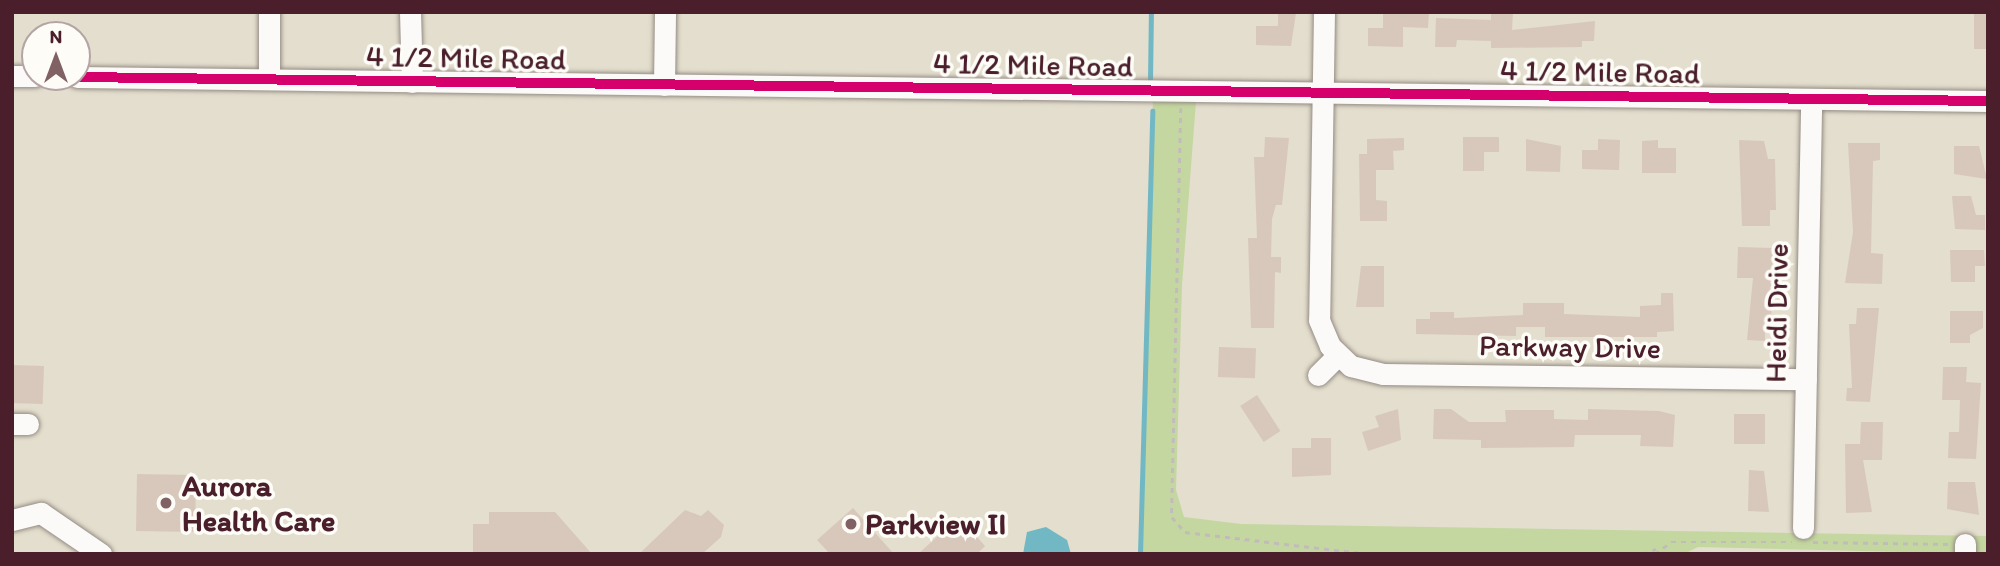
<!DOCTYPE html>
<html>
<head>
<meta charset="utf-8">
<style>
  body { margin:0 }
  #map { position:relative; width:2000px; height:566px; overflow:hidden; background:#e3decd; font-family:Itim,sans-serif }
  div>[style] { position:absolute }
  .green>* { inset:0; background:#c4d7a0 }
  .water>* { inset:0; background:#71b8c4 }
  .stream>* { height:4.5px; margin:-2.25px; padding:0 2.25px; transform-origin:2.25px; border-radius:2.25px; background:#71b8c4 }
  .building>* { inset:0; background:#d8c8bb; transform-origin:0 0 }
  .path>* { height:2.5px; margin-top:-1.25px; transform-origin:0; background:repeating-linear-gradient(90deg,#c1bcba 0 5px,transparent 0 10px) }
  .roads { filter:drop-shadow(0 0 2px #958c85) drop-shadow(0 0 2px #958c85) }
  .minor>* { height:21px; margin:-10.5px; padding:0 10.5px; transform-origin:10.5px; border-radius:10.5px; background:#fbfaf8 }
  .cycleway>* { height:10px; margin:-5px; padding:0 5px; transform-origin:5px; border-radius:5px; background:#d6006c }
  .dots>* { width:19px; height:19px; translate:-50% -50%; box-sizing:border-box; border:4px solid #fdfcf7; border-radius:50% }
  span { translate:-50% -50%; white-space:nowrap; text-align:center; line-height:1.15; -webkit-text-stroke:7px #fdfcf7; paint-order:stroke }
  .street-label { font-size:30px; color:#4a1f2b }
  .poi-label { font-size:30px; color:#4a1f2b; font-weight:700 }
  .left { translate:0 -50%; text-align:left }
  .frame { position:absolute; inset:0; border:14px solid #4a1f2b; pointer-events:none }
  .north { position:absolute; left:21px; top:21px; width:70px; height:70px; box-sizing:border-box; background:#fdfcf7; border:2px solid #b5a4a5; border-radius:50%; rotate:0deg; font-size:19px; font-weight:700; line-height:28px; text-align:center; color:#4a1f2b }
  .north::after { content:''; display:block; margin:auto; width:24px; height:32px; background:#806264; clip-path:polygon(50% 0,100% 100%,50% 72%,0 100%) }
</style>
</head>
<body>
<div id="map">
  <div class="green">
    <i style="clip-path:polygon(1153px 99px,1196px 101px,1182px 285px,1176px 490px,1184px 517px,1241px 524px,1988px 536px,1988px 554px,1698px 547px,1684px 554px,1140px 554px)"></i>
  </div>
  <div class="water">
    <i style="clip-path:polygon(1046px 527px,1067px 540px,1071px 554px,1023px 554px,1027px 532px)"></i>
  </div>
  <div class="stream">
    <i style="left:1150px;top:80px;width:68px;rotate:-89.2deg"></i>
    <i style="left:1140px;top:554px;width:443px;rotate:-88.4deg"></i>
  </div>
  <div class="building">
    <i style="clip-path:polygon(1278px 12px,1296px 13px,1291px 46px,1256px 45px,1256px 26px,1278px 26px)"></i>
    <i style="clip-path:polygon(1383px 12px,1429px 12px,1428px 28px,1403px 27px,1403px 47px,1368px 46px,1368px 28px,1383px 28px)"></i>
    <i style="clip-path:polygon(1491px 12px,1513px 12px,1512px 30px,1595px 21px,1594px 41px,1582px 41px,1582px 47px,1491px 48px,1491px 41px,1457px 40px,1456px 47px,1435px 47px,1436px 18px,1491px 20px)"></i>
    <i style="left:1974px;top:12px;width:14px;height:37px"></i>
    <i style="clip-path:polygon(1265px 137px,1289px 138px,1282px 205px,1276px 205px,1272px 219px,1271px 257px,1281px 257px,1281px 273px,1275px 272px,1274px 328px,1251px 328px,1248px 238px,1257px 238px,1254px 157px,1264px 157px)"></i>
    <i style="clip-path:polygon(1463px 137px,1499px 137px,1499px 152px,1484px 152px,1484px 171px,1463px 171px)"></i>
    <i style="clip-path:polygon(1404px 138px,1404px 150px,1393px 151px,1394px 170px,1376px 170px,1376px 200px,1387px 201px,1387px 221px,1360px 221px,1359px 154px,1367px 154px,1367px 139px)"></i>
    <i style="clip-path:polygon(1526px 139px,1561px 146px,1560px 172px,1526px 171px)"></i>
    <i style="clip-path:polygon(1598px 139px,1620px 140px,1619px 170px,1582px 169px,1582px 150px,1598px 150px)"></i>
    <i style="clip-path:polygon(1658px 140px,1658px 148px,1676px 148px,1676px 173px,1642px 173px,1642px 141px)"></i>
    <i style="clip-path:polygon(1739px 140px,1764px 141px,1768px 159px,1775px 159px,1776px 210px,1770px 210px,1770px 226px,1742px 226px)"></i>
    <i style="clip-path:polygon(1848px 143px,1880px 143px,1880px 160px,1873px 161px,1871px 253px,1883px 254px,1882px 284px,1845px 283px,1853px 232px)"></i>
    <i style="clip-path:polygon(1954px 146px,1979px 146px,1987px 179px,1954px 174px)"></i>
    <i style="clip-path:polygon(1952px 196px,1971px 196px,1976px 215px,1985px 215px,1985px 230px,1955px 229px)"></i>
    <i style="clip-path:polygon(1738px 247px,1773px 248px,1771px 328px,1765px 328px,1765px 341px,1747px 340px,1753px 278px,1737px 278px)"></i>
    <i style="clip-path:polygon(1950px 250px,1984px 250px,1985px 266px,1975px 266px,1975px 282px,1951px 282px)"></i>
    <i style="clip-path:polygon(1361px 266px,1384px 266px,1384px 307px,1356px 307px)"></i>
    <i style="clip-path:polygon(1661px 293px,1673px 293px,1674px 331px,1657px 332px,1657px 337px,1545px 337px,1545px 327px,1516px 327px,1516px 336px,1416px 334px,1416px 319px,1430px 319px,1430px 312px,1454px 312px,1454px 318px,1523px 315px,1523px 303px,1564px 303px,1564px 314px,1640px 317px,1640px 306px,1661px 305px)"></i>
    <i style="clip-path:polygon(1857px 308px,1879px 308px,1870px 402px,1846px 401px,1847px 388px,1852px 388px,1849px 324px,1856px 324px)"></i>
    <i style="clip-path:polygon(1950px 311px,1983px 311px,1983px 328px,1970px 335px,1970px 343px,1950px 343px)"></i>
    <i style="left:1219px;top:347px;width:37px;height:30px;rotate:2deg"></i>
    <i style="left:12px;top:365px;width:32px;height:38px;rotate:2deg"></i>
    <i style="clip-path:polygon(1943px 367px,1967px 367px,1966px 382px,1981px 383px,1976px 459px,1948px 458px,1949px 432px,1959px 432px,1960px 400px,1942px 400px)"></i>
    <i style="left:1257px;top:395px;width:43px;height:20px;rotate:57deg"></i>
    <i style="clip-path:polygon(1398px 409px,1401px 440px,1368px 451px,1362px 432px,1379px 427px,1375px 416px)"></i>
    <i style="clip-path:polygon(1434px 409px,1451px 409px,1469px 422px,1506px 422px,1505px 410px,1554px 410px,1554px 419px,1588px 420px,1588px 409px,1659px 411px,1675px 415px,1673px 447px,1640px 446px,1641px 435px,1575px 435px,1574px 447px,1481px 448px,1481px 440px,1433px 439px)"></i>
    <i style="left:1734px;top:414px;width:31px;height:30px"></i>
    <i style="clip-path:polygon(1861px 422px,1883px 422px,1882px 460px,1863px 460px,1872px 512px,1846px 513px,1845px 444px,1860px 444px)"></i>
    <i style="clip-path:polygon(1311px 438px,1331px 438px,1331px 475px,1292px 477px,1292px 448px,1311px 448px)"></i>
    <i style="clip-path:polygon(1749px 470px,1764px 471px,1769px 512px,1748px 511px)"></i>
    <i style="left:137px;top:474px;width:59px;height:57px;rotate:1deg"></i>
    <i style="clip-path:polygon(1948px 482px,1975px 482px,1979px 515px,1947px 509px)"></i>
    <i style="clip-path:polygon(853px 508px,894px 554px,830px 554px,817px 540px)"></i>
    <i style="clip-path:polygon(685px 510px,701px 516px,708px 510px,724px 525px,721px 537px,702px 554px,639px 554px)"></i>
    <i style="clip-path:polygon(489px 512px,555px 512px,592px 554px,473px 554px,473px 524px,489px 524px)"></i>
    <i style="clip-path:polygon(959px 517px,985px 546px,977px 554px,918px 554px)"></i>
  </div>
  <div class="path">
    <i style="left:1181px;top:108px;width:409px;rotate:91.3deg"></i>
    <i style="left:1172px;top:517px;width:20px;rotate:49deg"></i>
    <i style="left:1185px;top:532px;width:186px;rotate:6.8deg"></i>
    <i style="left:1813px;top:542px;width:136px;rotate:0.8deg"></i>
    <i style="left:1643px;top:554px;width:14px;rotate:-21deg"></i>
    <i style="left:1655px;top:554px;width:20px;rotate:-37deg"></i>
    <i style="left:1671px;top:542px;width:121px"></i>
  </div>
  <div class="roads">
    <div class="minor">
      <i style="left:269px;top:12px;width:67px;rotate:90deg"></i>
      <i style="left:410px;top:12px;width:70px;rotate:88.4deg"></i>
      <i style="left:1324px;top:12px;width:308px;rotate:90.9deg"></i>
      <i style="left:1319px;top:320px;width:28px;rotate:67deg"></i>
      <i style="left:1330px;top:346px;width:29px;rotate:44deg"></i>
      <i style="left:1351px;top:366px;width:33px;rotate:14deg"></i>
      <i style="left:1383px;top:374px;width:423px;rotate:0.7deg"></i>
      <i style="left:12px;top:76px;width:23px"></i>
      <i style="left:77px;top:77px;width:1911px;rotate:0.72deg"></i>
      <i style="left:664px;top:85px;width:73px;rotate:-89.2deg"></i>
      <i style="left:1318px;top:375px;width:28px;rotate:-45deg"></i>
      <i style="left:12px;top:424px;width:16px"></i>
      <i style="left:12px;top:520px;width:30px;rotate:-14deg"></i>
      <i style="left:41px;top:513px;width:73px;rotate:34.3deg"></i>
      <i style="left:1803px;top:528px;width:429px;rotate:-88.9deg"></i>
      <i style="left:1965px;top:544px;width:10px;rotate:90deg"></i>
    </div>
  </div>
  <div class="cycleway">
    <i style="left:77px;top:77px;width:1911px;rotate:0.72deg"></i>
  </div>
  <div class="dots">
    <i style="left:166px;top:503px;background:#806264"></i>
    <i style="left:851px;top:524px;background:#806264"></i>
  </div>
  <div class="street-label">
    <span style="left:466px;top:58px;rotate:1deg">4 1/2 Mile Road</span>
    <span style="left:1033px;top:65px;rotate:1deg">4 1/2 Mile Road</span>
    <span style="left:1600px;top:72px;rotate:1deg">4 1/2 Mile Road</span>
    <span style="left:1777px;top:313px;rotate:-89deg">Heidi Drive</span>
    <span style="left:1570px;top:347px;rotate:1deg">Parkway Drive</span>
  </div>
  <div class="poi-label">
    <span class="left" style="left:182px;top:503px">Aurora<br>Health Care</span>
    <span class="left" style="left:865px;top:524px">Parkview II</span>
  </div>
  <div class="frame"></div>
  <div class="north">N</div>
</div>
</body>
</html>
